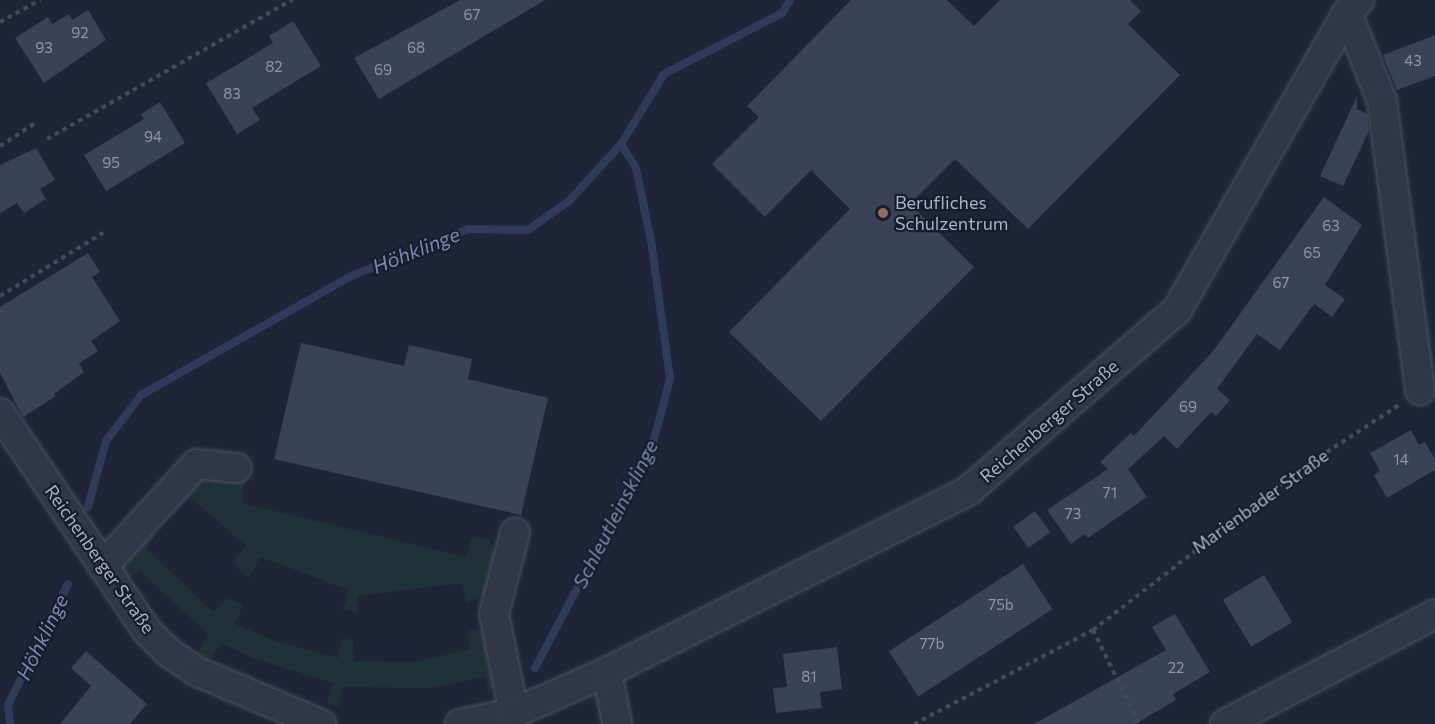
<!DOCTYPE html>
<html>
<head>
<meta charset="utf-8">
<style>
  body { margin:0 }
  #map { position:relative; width:1435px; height:724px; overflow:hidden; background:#1f2536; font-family:Commissioner,sans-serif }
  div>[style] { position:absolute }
  .green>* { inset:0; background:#203137 }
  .stream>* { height:8px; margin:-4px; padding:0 4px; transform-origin:4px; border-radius:4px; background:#303b5c }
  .building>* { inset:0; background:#3a4257; transform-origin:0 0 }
  .path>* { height:4px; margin-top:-2px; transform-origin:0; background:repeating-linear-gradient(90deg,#3e4e55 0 4.5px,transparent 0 9px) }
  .roads { filter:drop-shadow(0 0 2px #4c5262) drop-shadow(0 0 2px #4c5262) }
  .minor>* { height:28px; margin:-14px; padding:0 14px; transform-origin:14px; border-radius:14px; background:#323747 }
  .dots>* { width:16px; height:16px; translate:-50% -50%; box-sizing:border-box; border:3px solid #181d2b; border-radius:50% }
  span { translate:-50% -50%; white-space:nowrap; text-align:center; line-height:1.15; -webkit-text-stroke:4.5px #181d2b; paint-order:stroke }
  .number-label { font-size:15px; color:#9095a9 }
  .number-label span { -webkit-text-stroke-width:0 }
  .poi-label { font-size:18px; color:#acb1c4 }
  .left { translate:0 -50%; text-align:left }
  .street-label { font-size:18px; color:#acb1c4 }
  .water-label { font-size:20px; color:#7a8ab2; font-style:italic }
</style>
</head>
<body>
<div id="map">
  <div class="green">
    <i style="clip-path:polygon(208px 473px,245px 482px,242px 503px,466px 557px,472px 536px,488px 540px,497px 554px,485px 595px,466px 603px,462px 583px,358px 596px,358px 613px,343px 609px,349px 590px,260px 557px,249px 578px,232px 562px,246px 546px,190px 497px,175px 510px,175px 501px)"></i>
    <i style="clip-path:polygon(147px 532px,156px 535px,146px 548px,213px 612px,228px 598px,243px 605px,235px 624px,276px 641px,338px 658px,342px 638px,353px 640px,354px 661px,415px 662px,469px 649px,467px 631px,478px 629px,483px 633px,493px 688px,488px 695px,485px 677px,431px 688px,342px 687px,339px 706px,327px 703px,333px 683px,255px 659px,221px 643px,211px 660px,198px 653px,208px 634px,140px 571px,125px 582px,119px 567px)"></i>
  </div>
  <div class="stream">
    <i style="left:88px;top:507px;width:68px;rotate:-74.7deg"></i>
    <i style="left:106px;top:441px;width:58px;rotate:-52.7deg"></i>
    <i style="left:141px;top:395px;width:241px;rotate:-29.5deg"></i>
    <i style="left:351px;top:276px;width:126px;rotate:-21.9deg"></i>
    <i style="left:468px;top:229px;width:60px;rotate:1deg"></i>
    <i style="left:528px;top:230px;width:50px;rotate:-35.3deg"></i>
    <i style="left:569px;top:201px;width:77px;rotate:-47.6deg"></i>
    <i style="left:621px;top:144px;width:82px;rotate:-58.4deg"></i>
    <i style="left:664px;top:74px;width:133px;rotate:-27.3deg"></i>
    <i style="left:782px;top:13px;width:15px;rotate:-58deg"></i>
    <i style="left:535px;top:668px;width:250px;rotate:-62.1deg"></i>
    <i style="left:652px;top:447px;width:70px;rotate:-75.2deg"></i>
    <i style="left:670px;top:379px;width:139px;rotate:-97.8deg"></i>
    <i style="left:651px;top:241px;width:75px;rotate:-101.6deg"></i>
    <i style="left:636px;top:168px;width:28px;rotate:-122deg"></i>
    <i style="left:10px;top:724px;width:19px;rotate:-96deg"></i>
    <i style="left:8px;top:705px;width:135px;rotate:-63.6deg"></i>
  </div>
  <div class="building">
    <i style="clip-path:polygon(460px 0,545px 0,379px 99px,354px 58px)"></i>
    <i style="clip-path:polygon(851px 0,947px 0,974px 26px,1000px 0,1130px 0,1141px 11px,1128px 24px,1180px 75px,1028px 229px,955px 159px,910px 204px,974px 267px,821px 421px,729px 332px,850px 209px,811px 170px,765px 217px,712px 164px,759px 117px,747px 106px)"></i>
    <i style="clip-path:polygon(88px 10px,106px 40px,44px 83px,15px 38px,48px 17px,52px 24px,69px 14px,72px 20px)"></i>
    <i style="clip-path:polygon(293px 21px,321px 66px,252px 108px,260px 120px,237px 134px,206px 83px,273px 43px,269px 36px)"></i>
    <i style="clip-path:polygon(1435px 35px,1435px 76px,1397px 90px,1383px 55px)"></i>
    <i style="clip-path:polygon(1357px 96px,1357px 109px,1367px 114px,1369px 131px,1343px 186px,1320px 176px)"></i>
    <i style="clip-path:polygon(160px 102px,185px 143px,106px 191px,84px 155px,144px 119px,141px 114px)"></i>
    <i style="clip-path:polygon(36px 148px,55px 180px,40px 189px,46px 199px,24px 213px,17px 203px,0 213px,0 165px)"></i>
    <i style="clip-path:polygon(1324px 197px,1362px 225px,1325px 285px,1345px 299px,1332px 317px,1314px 304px,1280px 350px,1257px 334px,1217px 389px,1230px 400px,1216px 416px,1211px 412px,1177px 449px,1164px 436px,1128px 469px,1147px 497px,1088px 538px,1085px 534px,1071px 544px,1047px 510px,1108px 469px,1100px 462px,1131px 433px,1134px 436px,1214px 350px)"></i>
    <i style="clip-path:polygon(88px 253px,100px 272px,92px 277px,120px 321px,91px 341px,98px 351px,79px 363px,84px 372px,54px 394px,56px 396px,23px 417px,0 373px,0 307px)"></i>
    <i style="clip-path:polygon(301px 343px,404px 366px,409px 345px,472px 359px,468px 379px,548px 398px,521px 515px,274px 459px)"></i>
    <i style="clip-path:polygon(1411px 430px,1419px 445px,1425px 442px,1435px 459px,1435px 470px,1387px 498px,1374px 475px,1380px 471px,1370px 453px)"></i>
    <i style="left:1035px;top:511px;width:26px;height:27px;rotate:54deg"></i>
    <i style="left:1023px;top:564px;width:54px;height:160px;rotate:57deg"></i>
    <i style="left:1264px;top:575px;width:55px;height:48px;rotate:59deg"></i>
    <i style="clip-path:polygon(1175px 614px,1210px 672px,1173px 694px,1176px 700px,1135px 724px,1034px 724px,1166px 650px,1152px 627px)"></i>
    <i style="clip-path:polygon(837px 647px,842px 689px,820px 692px,822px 708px,776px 713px,773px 688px,787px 687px,783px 654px)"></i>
    <i style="clip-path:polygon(86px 651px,147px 704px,130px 724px,60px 724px,91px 686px,71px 668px)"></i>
  </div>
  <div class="path">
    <i style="left:0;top:22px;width:46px;rotate:-28.8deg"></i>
    <i style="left:47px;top:139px;width:282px;rotate:-29.6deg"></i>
    <i style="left:0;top:146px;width:44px;rotate:-33deg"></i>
    <i style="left:0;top:296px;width:121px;rotate:-31.5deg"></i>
    <i style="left:1093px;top:630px;width:105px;rotate:63.9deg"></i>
    <i style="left:914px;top:724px;width:202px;rotate:-27.7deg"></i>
    <i style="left:1093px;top:630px;width:267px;rotate:-37.7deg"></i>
    <i style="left:1304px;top:467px;width:113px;rotate:-33.1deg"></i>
  </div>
  <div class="roads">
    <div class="minor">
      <i style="left:1347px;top:13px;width:95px;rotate:68.3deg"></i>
      <i style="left:1382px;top:101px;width:292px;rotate:82.5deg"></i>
      <i style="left:0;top:413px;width:263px;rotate:56deg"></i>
      <i style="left:147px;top:631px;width:30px;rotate:45deg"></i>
      <i style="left:168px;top:652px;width:34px;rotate:34deg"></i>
      <i style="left:196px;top:671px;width:136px;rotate:23deg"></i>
      <i style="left:103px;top:566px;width:138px;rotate:-47.6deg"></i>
      <i style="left:196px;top:464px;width:41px;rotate:5.6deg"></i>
      <i style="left:607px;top:672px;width:53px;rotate:79.1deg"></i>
      <i style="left:514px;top:713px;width:101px;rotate:-101.4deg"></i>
      <i style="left:494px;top:614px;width:84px;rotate:-75.5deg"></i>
      <i style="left:460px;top:724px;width:55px;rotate:-11.5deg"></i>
      <i style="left:514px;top:713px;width:102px;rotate:-23.8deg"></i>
      <i style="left:607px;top:672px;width:404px;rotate:-26.6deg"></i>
      <i style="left:968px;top:491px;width:276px;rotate:-40.9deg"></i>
      <i style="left:1177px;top:310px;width:342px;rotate:-60.2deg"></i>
      <i style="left:1347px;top:13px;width:18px;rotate:-47deg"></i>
      <i style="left:1225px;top:724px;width:237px;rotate:-27.6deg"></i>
    </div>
  </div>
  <div class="dots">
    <i style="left:883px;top:213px;background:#8d6e63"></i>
  </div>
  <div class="number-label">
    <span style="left:472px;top:15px">67</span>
    <span style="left:80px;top:33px">92</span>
    <span style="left:44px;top:48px">93</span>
    <span style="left:416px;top:48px">68</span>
    <span style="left:1413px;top:61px">43</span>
    <span style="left:274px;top:67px">82</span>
    <span style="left:383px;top:70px">69</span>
    <span style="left:232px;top:94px">83</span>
    <span style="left:153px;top:137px">94</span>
    <span style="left:111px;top:163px">95</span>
    <span style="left:1331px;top:226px">63</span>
    <span style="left:1312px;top:253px">65</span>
    <span style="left:1281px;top:283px">67</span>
    <span style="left:1188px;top:407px">69</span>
    <span style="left:1401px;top:460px">14</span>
    <span style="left:1110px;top:493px">71</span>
    <span style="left:1073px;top:514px">73</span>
    <span style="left:1001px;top:605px">75b</span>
    <span style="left:932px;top:644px">77b</span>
    <span style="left:1176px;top:668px">22</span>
    <span style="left:809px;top:677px">81</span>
  </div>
  <div class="poi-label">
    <span class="left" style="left:895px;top:213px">Berufliches<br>Schulzentrum</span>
  </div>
  <div class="street-label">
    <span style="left:1049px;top:421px;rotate:-41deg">Reichenberger Straße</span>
    <span style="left:1260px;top:501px;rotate:-36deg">Marienbader Straße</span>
    <span style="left:100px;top:559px;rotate:55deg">Reichenberger Straße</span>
  </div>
  <div class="water-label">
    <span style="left:416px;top:250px;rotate:-22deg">Höhklinge</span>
    <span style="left:615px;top:514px;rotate:-63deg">Schleutleinsklinge</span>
    <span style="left:42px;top:637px;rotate:-64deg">Höhklinge</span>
  </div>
</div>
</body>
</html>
